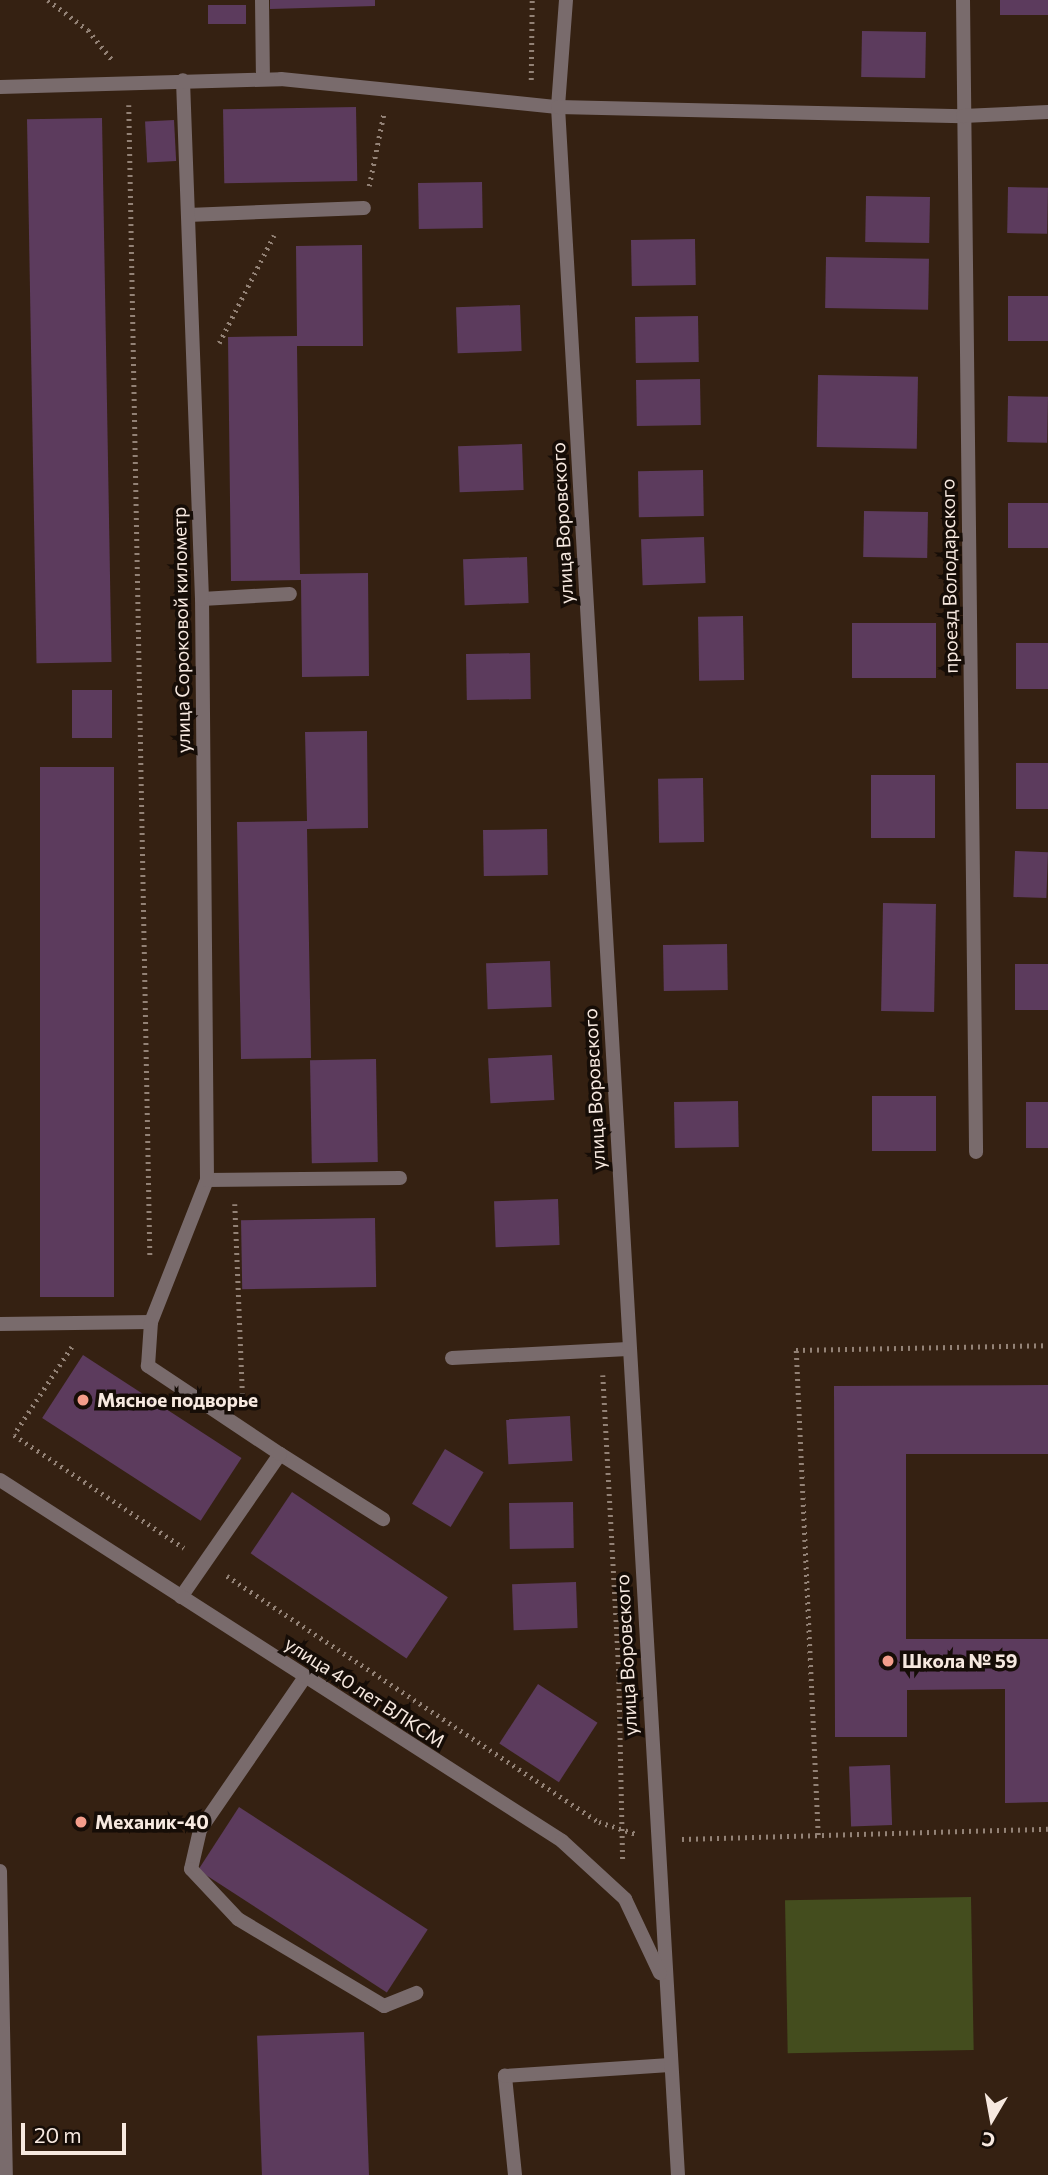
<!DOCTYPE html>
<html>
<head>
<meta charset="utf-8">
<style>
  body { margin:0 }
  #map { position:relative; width:1048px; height:2175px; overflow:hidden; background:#352112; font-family:Commissioner,sans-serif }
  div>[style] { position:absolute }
  .green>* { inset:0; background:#444d1e; transform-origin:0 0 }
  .building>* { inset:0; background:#5c3b5d; transform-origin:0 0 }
  .path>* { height:4.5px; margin-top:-2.25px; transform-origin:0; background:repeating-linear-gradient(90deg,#938276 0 2px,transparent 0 7px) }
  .service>* { height:14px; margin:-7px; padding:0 7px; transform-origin:7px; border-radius:7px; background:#796b6c }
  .minor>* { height:14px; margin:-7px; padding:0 7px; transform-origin:7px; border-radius:7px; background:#796b6c }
  .dots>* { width:19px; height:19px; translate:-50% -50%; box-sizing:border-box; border:4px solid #160d07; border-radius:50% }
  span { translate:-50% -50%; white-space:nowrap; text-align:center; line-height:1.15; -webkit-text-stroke:7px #160d07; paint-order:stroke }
  .street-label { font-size:19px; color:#f7e9e0 }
  .poi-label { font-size:19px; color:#f7e9e0; font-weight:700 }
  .left { translate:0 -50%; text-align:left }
  .north { position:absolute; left:957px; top:2084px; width:70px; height:70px; -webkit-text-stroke:5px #160d07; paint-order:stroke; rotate:190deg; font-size:19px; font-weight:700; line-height:28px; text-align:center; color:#f7e9e0 }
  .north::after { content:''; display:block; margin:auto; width:24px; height:32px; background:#f7e9e0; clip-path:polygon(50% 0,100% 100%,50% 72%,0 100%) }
  .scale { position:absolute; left:21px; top:2123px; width:105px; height:32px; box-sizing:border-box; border:4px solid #f7e9e0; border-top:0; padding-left:9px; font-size:21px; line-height:24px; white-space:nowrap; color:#f7e9e0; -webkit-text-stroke:5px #160d07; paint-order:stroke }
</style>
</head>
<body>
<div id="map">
  <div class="green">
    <i style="left:971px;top:1897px;width:153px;height:186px;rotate:89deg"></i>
  </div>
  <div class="building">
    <i style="clip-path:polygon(270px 0,375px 0,375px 6px,270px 9px)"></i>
    <i style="left:1000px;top:0;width:48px;height:15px"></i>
    <i style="left:246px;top:5px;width:19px;height:38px;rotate:90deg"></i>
    <i style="left:862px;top:31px;width:64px;height:46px;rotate:1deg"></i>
    <i style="left:356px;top:107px;width:74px;height:133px;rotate:89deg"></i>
    <i style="left:102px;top:118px;width:544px;height:75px;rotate:89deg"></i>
    <i style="left:174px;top:120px;width:41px;height:29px;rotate:87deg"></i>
    <i style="left:482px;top:182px;width:46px;height:64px;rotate:89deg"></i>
    <i style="left:1008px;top:187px;width:40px;height:46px;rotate:1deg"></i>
    <i style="left:866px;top:196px;width:64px;height:46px;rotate:1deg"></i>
    <i style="left:695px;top:239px;width:46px;height:64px;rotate:89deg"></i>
    <i style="clip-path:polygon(362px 245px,363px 346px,297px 346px,300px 574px,368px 573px,369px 676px,302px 677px,301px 580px,231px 581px,228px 337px,297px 336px,296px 246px)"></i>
    <i style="left:826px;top:257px;width:103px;height:51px;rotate:1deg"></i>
    <i style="left:1008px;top:296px;width:40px;height:45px"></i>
    <i style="left:520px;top:305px;width:46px;height:64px;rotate:88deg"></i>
    <i style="left:698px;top:316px;width:46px;height:63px;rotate:89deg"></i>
    <i style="left:818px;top:375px;width:100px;height:72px;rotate:1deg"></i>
    <i style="left:700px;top:379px;width:46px;height:64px;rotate:89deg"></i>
    <i style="left:1008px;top:396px;width:40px;height:46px;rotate:1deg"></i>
    <i style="left:522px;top:444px;width:46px;height:64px;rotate:88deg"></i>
    <i style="left:703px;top:470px;width:46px;height:65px;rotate:89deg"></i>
    <i style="left:1008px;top:503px;width:40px;height:45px"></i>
    <i style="left:864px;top:511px;width:64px;height:46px;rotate:1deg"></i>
    <i style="left:704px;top:537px;width:46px;height:63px;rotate:88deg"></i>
    <i style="left:527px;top:557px;width:46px;height:64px;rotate:88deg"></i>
    <i style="left:743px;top:616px;width:64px;height:45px;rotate:89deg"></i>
    <i style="left:852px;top:623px;width:84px;height:55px"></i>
    <i style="left:1016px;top:643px;width:32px;height:46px"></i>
    <i style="left:530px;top:653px;width:46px;height:64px;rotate:89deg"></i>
    <i style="left:72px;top:690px;width:40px;height:48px"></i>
    <i style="clip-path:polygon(367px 731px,368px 828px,307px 829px,311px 1058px,241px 1059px,237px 822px,307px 821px,305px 732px)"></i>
    <i style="left:1016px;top:763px;width:32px;height:46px"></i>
    <i style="left:114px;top:767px;width:530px;height:74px;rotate:90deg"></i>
    <i style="left:871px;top:775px;width:64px;height:63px"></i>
    <i style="left:703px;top:778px;width:64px;height:45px;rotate:89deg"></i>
    <i style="left:547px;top:829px;width:46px;height:64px;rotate:89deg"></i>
    <i style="left:1015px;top:851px;width:33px;height:46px;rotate:2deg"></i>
    <i style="left:883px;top:903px;width:53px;height:108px;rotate:1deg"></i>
    <i style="left:727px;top:944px;width:46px;height:64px;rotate:89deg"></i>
    <i style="left:550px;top:961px;width:46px;height:64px;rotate:88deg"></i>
    <i style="left:1015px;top:964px;width:33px;height:46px"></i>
    <i style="left:552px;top:1055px;width:45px;height:64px;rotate:87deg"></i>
    <i style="left:376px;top:1059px;width:103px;height:66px;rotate:89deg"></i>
    <i style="left:872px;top:1096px;width:64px;height:55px"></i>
    <i style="left:738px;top:1101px;width:46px;height:64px;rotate:89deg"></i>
    <i style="left:1026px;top:1102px;width:22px;height:46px"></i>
    <i style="left:558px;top:1199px;width:46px;height:64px;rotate:88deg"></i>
    <i style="left:375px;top:1218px;width:69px;height:134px;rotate:89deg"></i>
    <i style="left:83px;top:1355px;width:189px;height:75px;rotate:33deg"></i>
    <i style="clip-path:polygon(1048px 1385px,1048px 1454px,906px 1454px,906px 1639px,1048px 1639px,1048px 1802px,1005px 1803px,1005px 1689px,907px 1690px,907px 1737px,835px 1737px,834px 1386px)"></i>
    <i style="left:570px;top:1416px;width:45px;height:64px;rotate:87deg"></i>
    <i style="left:445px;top:1449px;width:45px;height:64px;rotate:31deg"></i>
    <i style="left:292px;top:1492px;width:188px;height:74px;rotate:34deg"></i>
    <i style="left:573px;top:1502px;width:46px;height:64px;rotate:89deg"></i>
    <i style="left:576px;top:1582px;width:46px;height:64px;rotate:88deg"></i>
    <i style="left:538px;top:1684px;width:71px;height:71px;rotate:33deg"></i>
    <i style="left:890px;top:1765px;width:60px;height:41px;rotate:88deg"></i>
    <i style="left:239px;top:1807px;width:225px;height:75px;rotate:33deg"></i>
    <i style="left:364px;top:2032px;width:143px;height:107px;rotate:88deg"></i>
  </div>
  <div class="path">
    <i style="left:48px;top:0;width:50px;rotate:36.9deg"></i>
    <i style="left:88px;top:30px;width:38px;rotate:51deg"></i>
    <i style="left:531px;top:80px;width:80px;rotate:-89.3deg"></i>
    <i style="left:129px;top:105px;width:1150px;rotate:88.95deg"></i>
    <i style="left:369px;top:186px;width:76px;rotate:-78.5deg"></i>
    <i style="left:219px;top:343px;width:121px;rotate:-63deg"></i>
    <i style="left:235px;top:1204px;width:195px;rotate:87.7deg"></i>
    <i style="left:72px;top:1347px;width:105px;rotate:123.4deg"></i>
    <i style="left:14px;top:1435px;width:204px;rotate:33.6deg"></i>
    <i style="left:603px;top:1375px;width:300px;rotate:86.9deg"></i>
    <i style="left:619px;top:1675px;width:188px;rotate:88.8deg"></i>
    <i style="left:227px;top:1576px;width:446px;rotate:33.5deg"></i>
    <i style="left:599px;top:1822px;width:38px;rotate:18deg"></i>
    <i style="left:818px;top:1835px;width:485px;rotate:-92.6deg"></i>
    <i style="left:796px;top:1350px;width:252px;rotate:-1.1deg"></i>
    <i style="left:682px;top:1839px;width:366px;rotate:-1.6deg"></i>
  </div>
  <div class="service">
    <i style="left:262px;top:0;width:79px;rotate:89.3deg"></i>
    <i style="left:188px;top:215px;width:176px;rotate:-2.3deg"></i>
    <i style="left:202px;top:599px;width:88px;rotate:-3.3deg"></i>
    <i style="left:207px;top:1180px;width:193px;rotate:-0.6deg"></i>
    <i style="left:0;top:1324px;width:151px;rotate:-0.8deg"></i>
    <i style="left:452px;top:1358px;width:176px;rotate:-2.9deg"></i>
    <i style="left:280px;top:1454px;width:122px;rotate:32.3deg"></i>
    <i style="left:181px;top:1597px;width:174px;rotate:-55.3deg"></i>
    <i style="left:280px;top:1454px;width:159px;rotate:-146.3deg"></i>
    <i style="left:148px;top:1366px;width:44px;rotate:-86.1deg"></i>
    <i style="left:151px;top:1322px;width:153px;rotate:-68.5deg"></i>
    <i style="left:207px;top:1180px;width:581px;rotate:-90.49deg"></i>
    <i style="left:202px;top:599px;width:519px;rotate:-92.1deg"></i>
    <i style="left:305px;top:1677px;width:186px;rotate:124.5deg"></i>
    <i style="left:200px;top:1830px;width:40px;rotate:103deg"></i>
    <i style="left:191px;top:1869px;width:69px;rotate:46.8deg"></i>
    <i style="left:238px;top:1919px;width:170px;rotate:30.8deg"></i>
    <i style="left:384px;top:2006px;width:35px;rotate:-22deg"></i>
    <i style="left:515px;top:2175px;width:100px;rotate:-95.8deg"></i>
    <i style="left:505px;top:2076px;width:165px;rotate:-3.8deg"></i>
  </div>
  <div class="minor">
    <i style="left:566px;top:0;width:107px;rotate:94.3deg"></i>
    <i style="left:558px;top:107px;width:2071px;rotate:86.68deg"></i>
    <i style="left:963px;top:0;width:1152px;rotate:89.35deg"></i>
    <i style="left:0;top:87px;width:281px;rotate:-1.6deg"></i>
    <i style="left:281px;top:79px;width:278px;rotate:5.8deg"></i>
    <i style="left:558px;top:107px;width:405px;rotate:1.3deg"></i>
    <i style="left:963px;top:116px;width:85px;rotate:-2.7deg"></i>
    <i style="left:0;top:1480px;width:668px;rotate:32.71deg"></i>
    <i style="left:562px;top:1841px;width:86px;rotate:42.6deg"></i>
    <i style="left:625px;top:1899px;width:82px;rotate:64.7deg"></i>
    <i style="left:0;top:1871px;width:304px;rotate:88.9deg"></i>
  </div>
  <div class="dots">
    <i style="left:83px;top:1400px;background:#f49d8b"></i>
    <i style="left:888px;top:1661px;background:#f49d8b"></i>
    <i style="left:81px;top:1822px;background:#f49d8b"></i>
  </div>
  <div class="street-label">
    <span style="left:562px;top:523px;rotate:-93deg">улица Воровского</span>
    <span style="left:949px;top:576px;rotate:-91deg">проезд Володарского</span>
    <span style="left:181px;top:630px;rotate:-91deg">улица Сороковой километр</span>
    <span style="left:594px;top:1089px;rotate:-93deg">улица Воровского</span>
    <span style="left:626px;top:1655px;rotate:-93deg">улица Воровского</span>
    <span style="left:365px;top:1692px;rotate:33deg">улица 40 лет ВЛКСМ</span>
  </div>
  <div class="poi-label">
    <span class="left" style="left:97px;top:1400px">Мясное подворье</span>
    <span class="left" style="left:902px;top:1661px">Школа № 59</span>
    <span class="left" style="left:95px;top:1822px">Механик-40</span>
  </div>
  <div class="north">С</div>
  <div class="scale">20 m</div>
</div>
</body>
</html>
